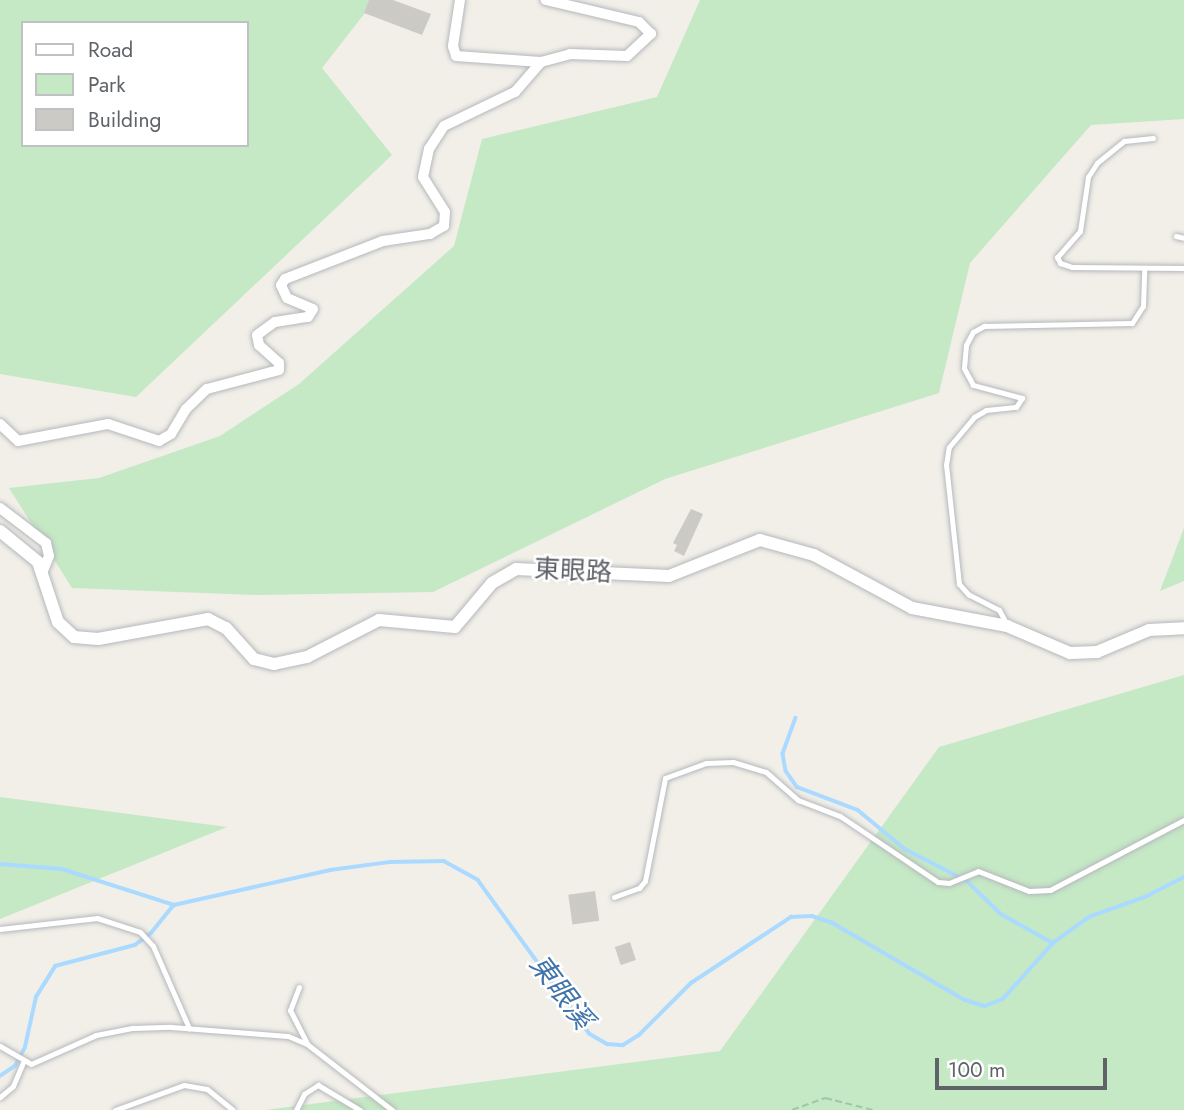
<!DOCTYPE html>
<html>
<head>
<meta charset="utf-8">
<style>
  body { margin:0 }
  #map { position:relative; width:1184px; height:1110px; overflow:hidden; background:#f1efe8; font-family:Jost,"Noto Sans TC",sans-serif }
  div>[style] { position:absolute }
  .green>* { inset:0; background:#c5e8c5 }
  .stream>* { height:3.5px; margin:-1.75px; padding:0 1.75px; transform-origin:1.75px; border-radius:1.75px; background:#aadaff }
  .building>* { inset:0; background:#cccac5; transform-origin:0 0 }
  .path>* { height:2px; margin-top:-1px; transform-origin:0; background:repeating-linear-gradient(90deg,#9cc7a9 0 7px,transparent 0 10.5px) }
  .roads { filter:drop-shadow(0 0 2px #b5b8bc) drop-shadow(0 0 2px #b5b8bc) }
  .service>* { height:5px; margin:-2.5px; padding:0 2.5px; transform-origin:2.5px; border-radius:2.5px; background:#fff }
  .minor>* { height:10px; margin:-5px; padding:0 5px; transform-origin:5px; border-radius:5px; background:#fff }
  .tertiary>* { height:12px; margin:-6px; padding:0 6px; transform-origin:6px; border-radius:6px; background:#fff }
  span { translate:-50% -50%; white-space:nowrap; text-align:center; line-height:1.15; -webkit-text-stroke:5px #fff; paint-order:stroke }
  .street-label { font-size:26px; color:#5f6368 }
  .water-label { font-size:28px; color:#4174aa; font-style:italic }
  .legend { position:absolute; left:21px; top:21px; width:228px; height:126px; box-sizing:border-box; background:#fff; border:2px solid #bfc1c3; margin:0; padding:9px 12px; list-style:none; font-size:21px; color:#5f6368 }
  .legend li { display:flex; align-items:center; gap:14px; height:35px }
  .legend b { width:35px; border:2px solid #bfc1c3 }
  .scale { position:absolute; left:935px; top:1058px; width:172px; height:32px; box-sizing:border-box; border:4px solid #5f6368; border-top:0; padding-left:9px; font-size:21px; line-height:24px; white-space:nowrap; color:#5f6368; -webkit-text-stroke:5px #fff; paint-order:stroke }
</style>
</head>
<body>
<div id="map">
  <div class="green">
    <i style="clip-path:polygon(evenodd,0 0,375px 0,322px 68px,392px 155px,136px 397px,0 374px,0 0,23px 23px,247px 23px,247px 145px,23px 145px,23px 23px)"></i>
    <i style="clip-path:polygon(700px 0,1184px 0,1184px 119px,1091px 125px,970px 263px,939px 393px,665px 479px,433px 592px,258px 595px,72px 588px,9px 488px,99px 478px,220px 436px,299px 384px,454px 246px,482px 139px,657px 97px)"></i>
    <i style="clip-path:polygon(1184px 528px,1184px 581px,1160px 591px)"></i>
    <i style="clip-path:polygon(1184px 675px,1184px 1110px,265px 1110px,720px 1051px,939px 747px)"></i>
    <i style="clip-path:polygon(0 797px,227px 827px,0 919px)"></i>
  </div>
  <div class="stream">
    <i style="left:796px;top:718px;width:38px;rotate:110deg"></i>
    <i style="left:783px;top:754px;width:17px;rotate:80deg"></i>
    <i style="left:786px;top:771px;width:19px;rotate:55deg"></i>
    <i style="left:797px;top:787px;width:65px;rotate:20.7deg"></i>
    <i style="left:858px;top:810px;width:61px;rotate:39.7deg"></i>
    <i style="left:905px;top:849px;width:70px;rotate:27.3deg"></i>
    <i style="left:967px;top:881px;width:47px;rotate:44.1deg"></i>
    <i style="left:1001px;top:914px;width:60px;rotate:29.1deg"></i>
    <i style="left:0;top:864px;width:62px;rotate:4.6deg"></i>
    <i style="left:62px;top:869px;width:118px;rotate:17.8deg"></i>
    <i style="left:174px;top:905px;width:160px;rotate:-12.6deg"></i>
    <i style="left:330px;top:870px;width:61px;rotate:-7.6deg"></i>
    <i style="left:390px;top:862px;width:54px;rotate:-1.1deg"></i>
    <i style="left:444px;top:861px;width:39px;rotate:29deg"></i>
    <i style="left:478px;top:880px;width:190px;rotate:54deg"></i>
    <i style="left:590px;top:1034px;width:20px;rotate:30deg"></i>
    <i style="left:607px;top:1044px;width:16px;rotate:4deg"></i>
    <i style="left:623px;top:1045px;width:19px;rotate:-32deg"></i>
    <i style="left:639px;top:1035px;width:74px;rotate:-45deg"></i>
    <i style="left:691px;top:983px;width:120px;rotate:-33.4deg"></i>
    <i style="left:791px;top:917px;width:21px;rotate:-3deg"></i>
    <i style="left:812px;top:916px;width:20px;rotate:18deg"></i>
    <i style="left:831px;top:922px;width:155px;rotate:30.2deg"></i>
    <i style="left:965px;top:1000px;width:21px;rotate:17deg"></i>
    <i style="left:985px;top:1006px;width:19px;rotate:-21deg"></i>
    <i style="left:1003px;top:999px;width:75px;rotate:-48.2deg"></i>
    <i style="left:1053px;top:943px;width:44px;rotate:-35.8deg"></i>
    <i style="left:1089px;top:917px;width:59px;rotate:-19.7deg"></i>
    <i style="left:1145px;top:897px;width:44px;rotate:-27.1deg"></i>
    <i style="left:0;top:1076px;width:18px;rotate:-34deg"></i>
    <i style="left:15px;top:1066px;width:21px;rotate:-62deg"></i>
    <i style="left:25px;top:1047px;width:51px;rotate:-77.6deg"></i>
    <i style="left:36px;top:997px;width:36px;rotate:-58deg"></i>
    <i style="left:55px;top:966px;width:83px;rotate:-14.7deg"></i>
    <i style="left:135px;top:945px;width:20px;rotate:-37deg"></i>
    <i style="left:151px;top:933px;width:36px;rotate:-51deg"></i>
  </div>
  <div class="building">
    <i style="clip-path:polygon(369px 0,393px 0,431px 14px,422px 35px,364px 13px)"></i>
    <i style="clip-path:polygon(691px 509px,703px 514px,684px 556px,674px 551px,677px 545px,673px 543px)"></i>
    <i style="left:595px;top:891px;width:30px;height:27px;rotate:82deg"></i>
    <i style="left:630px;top:942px;width:19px;height:16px;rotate:72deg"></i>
  </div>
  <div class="path">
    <i style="left:792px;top:1110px;width:35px;rotate:-20deg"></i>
    <i style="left:825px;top:1098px;width:49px;rotate:14deg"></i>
  </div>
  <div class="roads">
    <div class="service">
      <i style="left:1153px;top:138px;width:29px;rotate:174deg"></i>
      <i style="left:1124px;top:141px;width:35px;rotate:141deg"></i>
      <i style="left:1097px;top:163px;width:17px;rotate:123deg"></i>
      <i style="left:1088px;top:177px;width:55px;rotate:98.4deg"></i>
      <i style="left:1080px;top:231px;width:35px;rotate:131deg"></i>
      <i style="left:1057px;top:257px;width:7px;rotate:63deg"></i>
      <i style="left:1060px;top:263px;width:13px;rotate:18deg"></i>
      <i style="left:1072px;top:267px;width:112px;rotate:0.5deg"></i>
      <i style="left:1176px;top:236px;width:8px;rotate:14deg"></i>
      <i style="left:1006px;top:623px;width:15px;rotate:-118deg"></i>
      <i style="left:999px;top:610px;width:34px;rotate:-153deg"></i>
      <i style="left:969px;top:595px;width:15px;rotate:-132deg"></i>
      <i style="left:959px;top:584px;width:120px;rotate:-96.2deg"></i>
      <i style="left:946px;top:465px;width:18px;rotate:-81deg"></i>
      <i style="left:949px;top:447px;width:39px;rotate:-50deg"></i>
      <i style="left:974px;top:417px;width:14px;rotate:-30deg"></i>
      <i style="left:986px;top:410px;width:30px;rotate:-6deg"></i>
      <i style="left:1016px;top:407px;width:11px;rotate:-56deg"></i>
      <i style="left:1022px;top:398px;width:51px;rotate:-165.1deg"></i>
      <i style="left:973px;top:385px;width:19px;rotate:-118deg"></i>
      <i style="left:964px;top:368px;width:23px;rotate:-85deg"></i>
      <i style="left:966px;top:345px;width:15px;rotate:-62deg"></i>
      <i style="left:973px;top:332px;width:13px;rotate:-29deg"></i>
      <i style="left:984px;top:326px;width:148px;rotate:-1.2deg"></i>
      <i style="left:1132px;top:323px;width:20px;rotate:-57deg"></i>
      <i style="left:1143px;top:306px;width:38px;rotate:-88deg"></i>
      <i style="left:614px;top:897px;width:27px;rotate:-20deg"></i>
      <i style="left:639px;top:888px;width:9px;rotate:-49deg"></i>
      <i style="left:645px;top:881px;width:105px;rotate:-79deg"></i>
      <i style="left:665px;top:778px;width:44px;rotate:-20.1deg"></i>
      <i style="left:706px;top:763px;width:27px;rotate:-2deg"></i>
      <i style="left:733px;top:762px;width:34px;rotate:17deg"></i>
      <i style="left:766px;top:772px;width:43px;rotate:41.2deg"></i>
      <i style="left:798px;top:800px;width:45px;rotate:20.9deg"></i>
      <i style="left:840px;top:816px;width:118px;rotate:34deg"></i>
      <i style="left:938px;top:882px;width:11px;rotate:5deg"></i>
      <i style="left:949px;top:883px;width:31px;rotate:-22deg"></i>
      <i style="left:978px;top:871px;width:55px;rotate:21.4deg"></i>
      <i style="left:1029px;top:891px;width:21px;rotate:-3deg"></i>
      <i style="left:1050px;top:890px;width:151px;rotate:-27.6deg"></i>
      <i style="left:0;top:929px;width:98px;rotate:-6.5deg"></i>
      <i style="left:97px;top:918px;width:45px;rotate:18deg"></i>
      <i style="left:140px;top:932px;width:19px;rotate:47deg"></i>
      <i style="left:153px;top:946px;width:90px;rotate:66.3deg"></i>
      <i style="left:299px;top:987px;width:25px;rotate:111deg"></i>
      <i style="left:290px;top:1010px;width:38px;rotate:63deg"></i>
      <i style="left:0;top:1046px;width:36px;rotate:30deg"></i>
      <i style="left:31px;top:1064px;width:71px;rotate:-24deg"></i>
      <i style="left:96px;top:1035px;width:38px;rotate:-11deg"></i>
      <i style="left:133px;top:1028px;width:38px;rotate:-2deg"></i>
      <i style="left:171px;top:1027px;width:117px;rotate:4.4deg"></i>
      <i style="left:288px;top:1036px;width:21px;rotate:23deg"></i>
      <i style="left:307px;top:1044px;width:108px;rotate:37.8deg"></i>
      <i style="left:0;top:1097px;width:17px;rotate:-40deg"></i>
      <i style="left:13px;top:1086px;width:25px;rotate:-67deg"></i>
      <i style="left:115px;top:1110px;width:73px;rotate:-19.9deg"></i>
      <i style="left:184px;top:1085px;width:23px;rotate:10deg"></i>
      <i style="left:207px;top:1089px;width:33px;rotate:39deg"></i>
      <i style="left:296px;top:1110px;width:18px;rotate:-63deg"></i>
      <i style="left:304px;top:1094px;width:17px;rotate:-33deg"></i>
      <i style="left:318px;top:1085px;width:49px;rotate:30.8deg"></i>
    </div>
    <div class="minor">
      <i style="left:460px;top:0;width:47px;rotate:98.7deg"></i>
      <i style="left:453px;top:46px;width:10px;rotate:73deg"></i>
      <i style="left:456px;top:56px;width:85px;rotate:4deg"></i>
      <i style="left:0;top:424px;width:25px;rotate:43deg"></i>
      <i style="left:18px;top:441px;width:92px;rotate:-10.7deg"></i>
      <i style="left:108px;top:424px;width:54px;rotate:18.4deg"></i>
      <i style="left:159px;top:441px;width:14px;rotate:-30deg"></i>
      <i style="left:171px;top:434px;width:29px;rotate:-59deg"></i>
      <i style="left:186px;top:409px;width:29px;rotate:-44deg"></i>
      <i style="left:207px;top:389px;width:74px;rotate:-14.8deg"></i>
      <i style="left:279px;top:370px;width:7px;rotate:-90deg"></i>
      <i style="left:279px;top:363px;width:27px;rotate:-138deg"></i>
      <i style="left:259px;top:345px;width:10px;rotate:-101deg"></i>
      <i style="left:257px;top:335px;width:22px;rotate:-36deg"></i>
      <i style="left:275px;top:322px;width:33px;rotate:-9deg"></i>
      <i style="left:308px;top:317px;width:9px;rotate:-58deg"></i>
      <i style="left:313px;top:309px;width:28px;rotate:-157deg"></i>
      <i style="left:287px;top:298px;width:14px;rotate:-115deg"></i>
      <i style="left:281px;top:285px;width:7px;rotate:-56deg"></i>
      <i style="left:285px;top:279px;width:105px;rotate:-21.2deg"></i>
      <i style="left:383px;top:241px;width:48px;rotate:-8.5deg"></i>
      <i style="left:430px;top:234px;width:16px;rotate:-30deg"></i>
      <i style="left:444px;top:226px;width:14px;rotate:-86deg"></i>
      <i style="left:445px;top:212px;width:41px;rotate:-122.2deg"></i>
      <i style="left:423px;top:177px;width:29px;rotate:-78deg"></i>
      <i style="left:429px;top:149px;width:27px;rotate:-57deg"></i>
      <i style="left:444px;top:126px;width:79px;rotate:-25.6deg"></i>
      <i style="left:515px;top:92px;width:40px;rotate:-49deg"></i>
      <i style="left:541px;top:62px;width:30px;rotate:-15deg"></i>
      <i style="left:570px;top:54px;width:57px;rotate:2deg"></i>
      <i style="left:627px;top:56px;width:33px;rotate:-43deg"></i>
      <i style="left:651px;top:34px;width:17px;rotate:-135deg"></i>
      <i style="left:639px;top:22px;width:96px;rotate:-166.7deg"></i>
      <i style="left:0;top:508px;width:58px;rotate:37.3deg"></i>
      <i style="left:46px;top:543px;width:13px;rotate:77deg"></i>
      <i style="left:49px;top:556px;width:18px;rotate:112deg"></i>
    </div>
    <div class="tertiary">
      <i style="left:0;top:531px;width:49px;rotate:39.2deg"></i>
      <i style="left:38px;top:562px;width:63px;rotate:71.6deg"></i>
      <i style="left:58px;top:622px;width:22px;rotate:43deg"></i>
      <i style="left:74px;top:637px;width:24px;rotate:5deg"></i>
      <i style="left:98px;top:639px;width:112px;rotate:-10.3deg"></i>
      <i style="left:208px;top:619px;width:20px;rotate:27deg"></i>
      <i style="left:226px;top:628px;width:42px;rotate:47.9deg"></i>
      <i style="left:254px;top:659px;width:21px;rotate:14deg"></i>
      <i style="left:274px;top:664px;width:34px;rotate:-12deg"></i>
      <i style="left:307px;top:657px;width:81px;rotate:-27.2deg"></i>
      <i style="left:379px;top:620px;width:76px;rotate:5.3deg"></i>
      <i style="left:455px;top:627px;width:57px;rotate:-49.9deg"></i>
      <i style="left:492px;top:583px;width:28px;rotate:-30deg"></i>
      <i style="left:516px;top:569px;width:153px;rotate:2.6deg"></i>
      <i style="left:669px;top:576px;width:98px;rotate:-21.6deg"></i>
      <i style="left:760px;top:540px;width:56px;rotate:15.5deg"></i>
      <i style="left:814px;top:555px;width:111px;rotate:28.4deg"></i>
      <i style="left:912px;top:608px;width:97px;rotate:10.7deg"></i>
      <i style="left:1007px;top:626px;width:69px;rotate:23.2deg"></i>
      <i style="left:1070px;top:653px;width:27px;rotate:-2deg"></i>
      <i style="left:1097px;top:652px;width:56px;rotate:-22.9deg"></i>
      <i style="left:1149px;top:630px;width:35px;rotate:-3deg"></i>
    </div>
  </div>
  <div class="street-label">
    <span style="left:573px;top:571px;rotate:3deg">東眼路</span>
  </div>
  <div class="water-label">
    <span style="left:561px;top:992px;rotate:53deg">東眼溪</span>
  </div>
  <ul class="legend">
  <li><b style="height:9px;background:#fff"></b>Road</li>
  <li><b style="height:19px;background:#c5e8c5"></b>Park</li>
  <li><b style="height:19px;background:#cccac5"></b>Building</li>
  </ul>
  <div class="scale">100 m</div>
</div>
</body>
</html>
